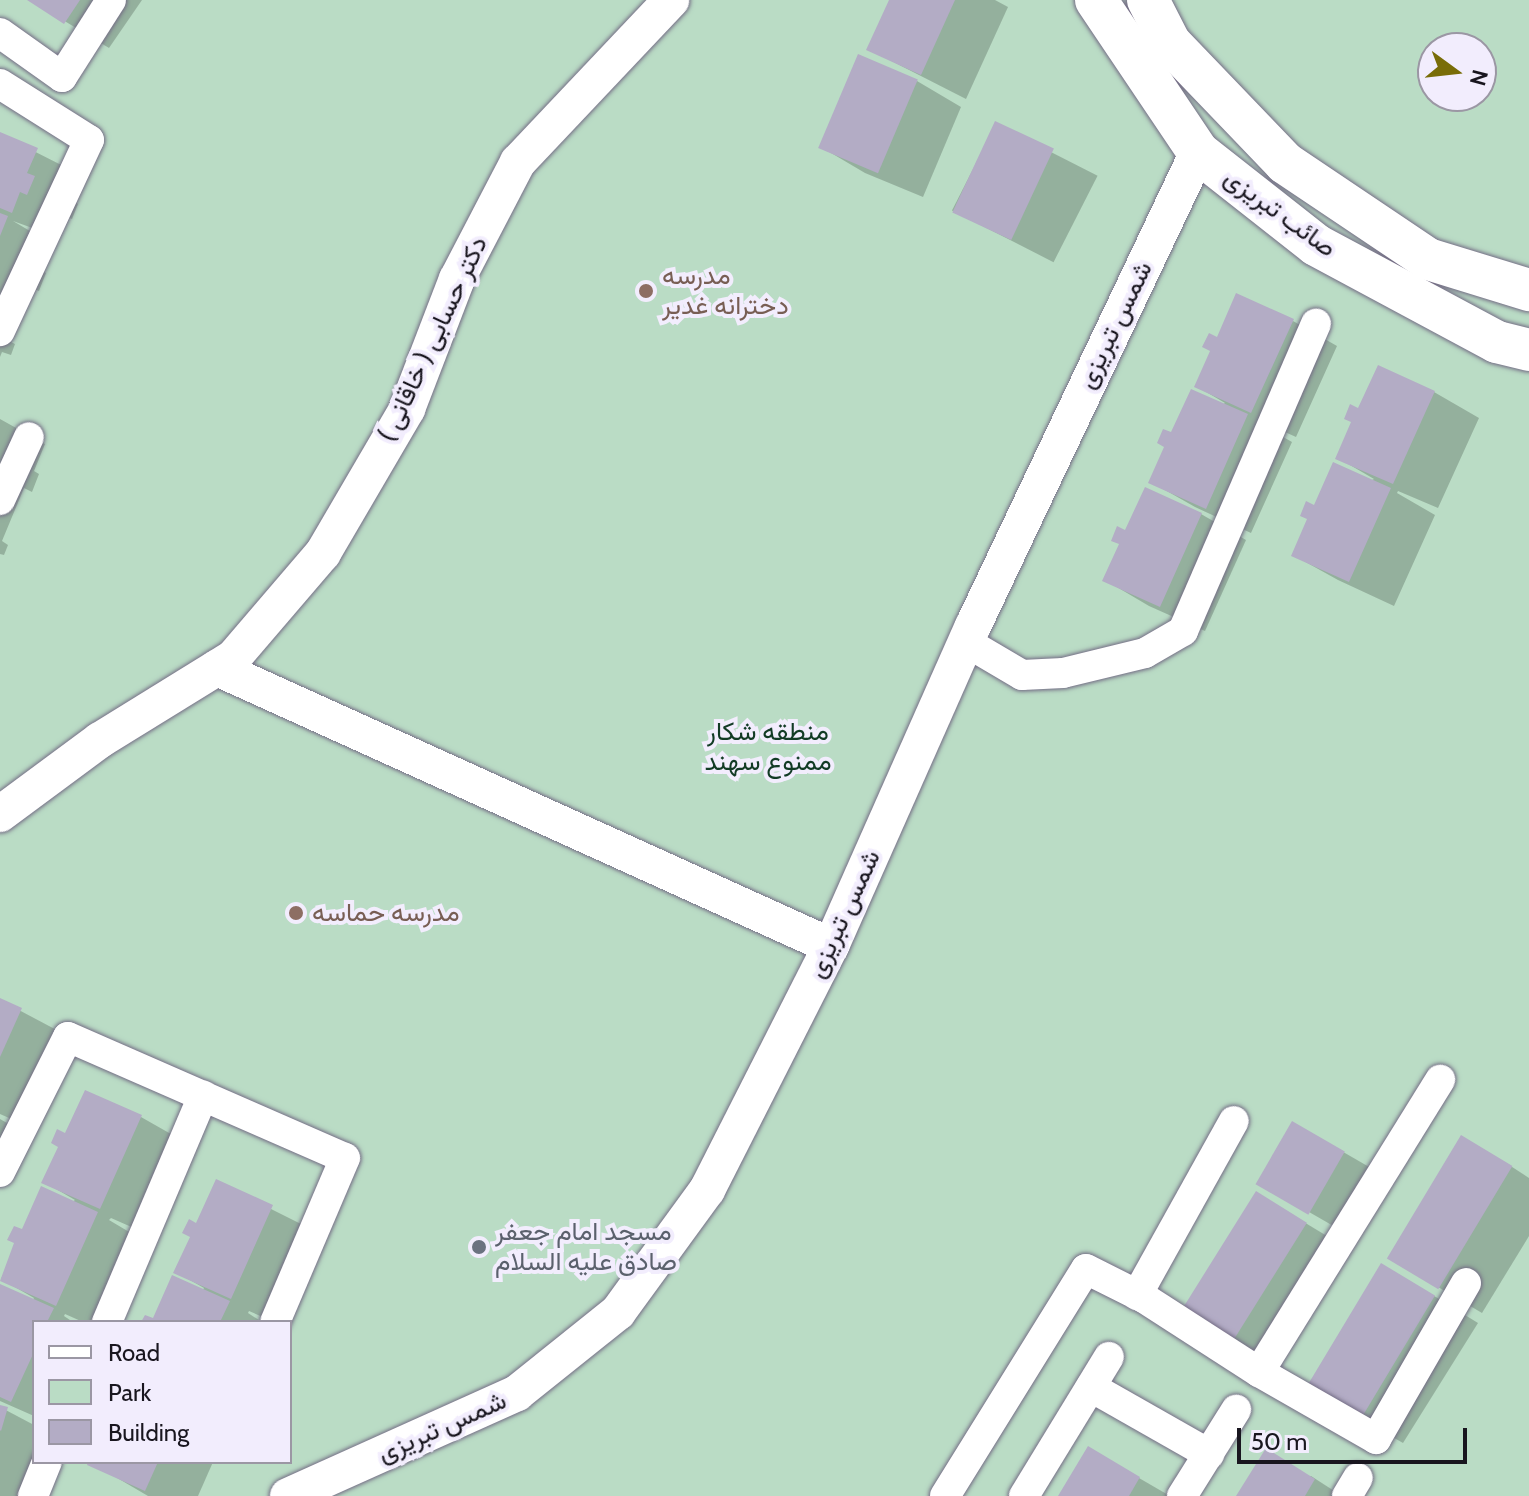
<!DOCTYPE html>
<html>
<head>
<meta charset="utf-8">
<style>
  body { margin:0 }
  #map { position:relative; width:1529px; height:1496px; overflow:hidden; background:#f2edfd; font-family:Cabin,Vazirmatn,sans-serif }
  div>[style] { position:absolute }
  .green>* { inset:0; background:#badcc5 }
  .shadow>* { inset:0; background:#0003; transform-origin:0 0 }
  .building>* { inset:0; background:#b3acc5; transform-origin:0 0 }
  .roads { filter:drop-shadow(0 0 2px #746d85) drop-shadow(0 0 2px #746d85) }
  .minor>* { height:30px; margin:-15px; padding:0 15px; transform-origin:15px; border-radius:15px; background:#fff }
  .tertiary>* { height:36px; margin:-18px; padding:0 18px; transform-origin:18px; border-radius:18px; background:#fff }
  .secondary>* { height:42px; margin:-21px; padding:0 21px; transform-origin:21px; border-radius:21px; background:#fff }
  .dots>* { width:22px; height:22px; translate:-50% -50%; box-sizing:border-box; border:4px solid #f2edfd; border-radius:50% }
  span { translate:-50% -50%; white-space:nowrap; text-align:center; line-height:1.15; -webkit-text-stroke:8px #f2edfd; paint-order:stroke }
  .street-label { font-size:26px; color:#19161f }
  .education-label { font-size:26px; color:#785e54 }
  .left { translate:0 -50%; text-align:left }
  .park-label { font-size:26px; color:#123b25 }
  .worship-label { font-size:26px; color:#5b616d }
  .legend { position:absolute; left:32px; top:1320px; width:260px; height:144px; box-sizing:border-box; background:#f2edfd; border:2px solid #9b97a4; margin:0; padding:10px 14px; list-style:none; font-size:24px; color:#19161f }
  .legend li { display:flex; align-items:center; gap:16px; height:40px }
  .legend b { width:40px; border:2px solid #9b97a4 }
  .north { position:absolute; left:1417px; top:32px; width:80px; height:80px; box-sizing:border-box; background:#f2edfd; border:2px solid #9b97a4; border-radius:50%; rotate:105deg; font-size:22px; font-weight:700; line-height:32px; text-align:center; color:#19161f }
  .north::after { content:''; display:block; margin:auto; width:28px; height:36px; background:#796d08; clip-path:polygon(50% 0,100% 100%,50% 72%,0 100%) }
  .scale { position:absolute; left:1237px; top:1428px; width:230px; height:36px; box-sizing:border-box; border:4px solid #19161f; border-top:0; padding-left:10px; font-size:24px; line-height:28px; white-space:nowrap; color:#19161f; -webkit-text-stroke:6px #f2edfd; paint-order:stroke }
</style>
</head>
<body>
<div id="map">
  <div class="green">
    <i style="clip-path:polygon(evenodd,0 0,1529px 0,1529px 1496px,0 1496px,0 0,1433px 48px,1481px 48px,1481px 96px,1433px 96px,1433px 48px,0 0,34px 1322px,290px 1322px,290px 1462px,34px 1462px,34px 1322px)"></i>
  </div>
  <div class="shadow">
    <i style="clip-path:polygon(30px 0,142px 0,109px 48px)"></i>
    <i style="clip-path:polygon(891px 0,995px 0,1008px 7px,966px 99px,868px 49px)"></i>
    <i style="clip-path:polygon(917px 81px,961px 107px,923px 197px,865px 173px,821px 147px)"></i>
    <i style="left:996px;top:124px;width:114px;height:97px;rotate:27deg"></i>
    <i style="clip-path:polygon(0 134px,81px 175px,71px 199px,78px 204px,72px 219px,65px 216px,57px 237px,13px 221px,52px 244px,41px 270px,46px 273px,39px 291px,31px 288px,9px 341px,15px 344px,11px 355px,2px 352px,0 357px)"></i>
    <i style="clip-path:polygon(1293px 321px,1337px 346px,1296px 437px,1265px 423px,1264px 426px,1292px 442px,1251px 533px,1195px 507px,1151px 482px,1172px 435px,1225px 403px,1196px 386px,1218px 339px)"></i>
    <i style="clip-path:polygon(1434px 392px,1479px 418px,1438px 508px,1398px 491px,1397px 493px,1435px 515px,1394px 606px,1338px 580px,1293px 555px,1315px 508px,1374px 479px,1338px 458px,1359px 411px)"></i>
    <i style="clip-path:polygon(0 419px,45px 444px,34px 471px,39px 474px,32px 492px,24px 488px,2px 541px,8px 545px,4px 555px,0 554px)"></i>
    <i style="clip-path:polygon(1201px 514px,1246px 540px,1205px 631px,1149px 606px,1105px 580px,1126px 533px)"></i>
    <i style="clip-path:polygon(0 1000px,66px 1035px,25px 1125px,0 1114px)"></i>
    <i style="clip-path:polygon(141px 1117px,185px 1142px,145px 1233px,111px 1218px,109px 1220px,141px 1239px,104px 1322px,83px 1322px,65px 1314px,64px 1316px,73px 1322px,34px 1322px,34px 1416px,0 1401px,0 1286px,32px 1301px,34px 1298px,1px 1279px,23px 1232px,75px 1200px,44px 1182px,66px 1135px)"></i>
    <i style="clip-path:polygon(0 1119px,21px 1131px,0 1179px)"></i>
    <i style="left:1293px;top:1123px;width:111px;height:69px;rotate:30deg"></i>
    <i style="clip-path:polygon(1506px 1163px,1529px 1178px,1529px 1236px,1482px 1313px,1438px 1287px)"></i>
    <i style="clip-path:polygon(217px 1182px,317px 1232px,274px 1322px,249px 1311px,248px 1313px,262px 1322px,144px 1322px,154px 1321px,202px 1291px,204px 1288px,176px 1272px)"></i>
    <i style="clip-path:polygon(1256px 1193px,1350px 1250px,1274px 1370px,1230px 1345px)"></i>
    <i style="clip-path:polygon(1426px 1291px,1478px 1323px,1403px 1443px,1359px 1418px)"></i>
    <i style="clip-path:polygon(0 1407px,34px 1425px,32px 1496px,0 1496px)"></i>
    <i style="clip-path:polygon(1089px 1449px,1170px 1496px,1061px 1496px)"></i>
    <i style="clip-path:polygon(90px 1462px,213px 1462px,198px 1496px,148px 1496px)"></i>
    <i style="clip-path:polygon(1311px 1476px,1342px 1496px,1238px 1496px)"></i>
  </div>
  <div class="building">
    <i style="clip-path:polygon(27px 0,80px 0,64px 24px)"></i>
    <i style="clip-path:polygon(889px 0,955px 0,921px 75px,866px 50px)"></i>
    <i style="left:858px;top:54px;width:65px;height:102px;rotate:23deg"></i>
    <i style="left:995px;top:121px;width:65px;height:101px;rotate:25deg"></i>
    <i style="clip-path:polygon(0 132px,38px 148px,27px 173px,35px 176px,27px 195px,20px 192px,12px 213px,0 208px)"></i>
    <i style="clip-path:polygon(0 213px,8px 216px,0 236px)"></i>
    <i style="clip-path:polygon(1236px 293px,1294px 319px,1251px 413px,1194px 387px,1210px 351px,1202px 347px,1209px 333px,1217px 337px)"></i>
    <i style="clip-path:polygon(1378px 365px,1435px 391px,1393px 484px,1335px 459px,1351px 422px,1344px 419px,1350px 404px,1358px 408px)"></i>
    <i style="clip-path:polygon(1191px 389px,1248px 414px,1206px 509px,1148px 483px,1164px 447px,1157px 443px,1163px 429px,1171px 432px)"></i>
    <i style="clip-path:polygon(1333px 462px,1391px 488px,1349px 582px,1291px 556px,1307px 519px,1300px 516px,1306px 501px,1314px 505px)"></i>
    <i style="clip-path:polygon(1145px 487px,1202px 513px,1160px 607px,1102px 581px,1119px 544px,1111px 541px,1117px 526px,1125px 530px)"></i>
    <i style="clip-path:polygon(0 998px,22px 1008px,0 1057px)"></i>
    <i style="clip-path:polygon(85px 1090px,142px 1115px,100px 1209px,41px 1183px,58px 1147px,51px 1143px,57px 1129px,65px 1133px)"></i>
    <i style="left:1292px;top:1121px;width:61px;height:73px;rotate:30deg"></i>
    <i style="left:1461px;top:1135px;width:60px;height:144px;rotate:31deg"></i>
    <i style="clip-path:polygon(216px 1179px,273px 1205px,231px 1299px,173px 1273px,190px 1237px,182px 1233px,189px 1219px,196px 1223px)"></i>
    <i style="clip-path:polygon(41px 1186px,98px 1212px,56px 1306px,0 1281px,14px 1243px,7px 1240px,14px 1226px,22px 1229px)"></i>
    <i style="left:1256px;top:1191px;width:60px;height:146px;rotate:32deg"></i>
    <i style="left:1381px;top:1263px;width:63px;height:145px;rotate:31deg"></i>
    <i style="clip-path:polygon(172px 1275px,230px 1301px,220px 1322px,141px 1322px,145px 1315px,153px 1318px)"></i>
    <i style="clip-path:polygon(0 1284px,54px 1308px,47px 1322px,34px 1322px,34px 1352px,11px 1402px,0 1397px)"></i>
    <i style="clip-path:polygon(0 1405px,8px 1407px,1px 1431px,0 1430px)"></i>
    <i style="clip-path:polygon(1088px 1446px,1140px 1477px,1129px 1496px,1058px 1496px)"></i>
    <i style="clip-path:polygon(1266px 1448px,1315px 1479px,1305px 1496px,1236px 1496px)"></i>
    <i style="clip-path:polygon(88px 1462px,158px 1462px,145px 1491px,87px 1465px)"></i>
  </div>
  <div class="roads">
    <div class="minor">
      <i style="left:0;top:33px;width:76px;rotate:35.4deg"></i>
      <i style="left:62px;top:77px;width:91px;rotate:-57.5deg"></i>
      <i style="left:0;top:84px;width:105px;rotate:32.2deg"></i>
      <i style="left:89px;top:140px;width:211px;rotate:115deg"></i>
      <i style="left:0;top:500px;width:69px;rotate:-65.3deg"></i>
      <i style="left:966px;top:642px;width:65px;rotate:30.5deg"></i>
      <i style="left:1022px;top:675px;width:41px;rotate:-2.8deg"></i>
      <i style="left:1063px;top:673px;width:84px;rotate:-13.7deg"></i>
      <i style="left:1145px;top:653px;width:44px;rotate:-30.1deg"></i>
      <i style="left:1183px;top:631px;width:335px;rotate:-66.6deg"></i>
      <i style="left:0;top:1172px;width:151px;rotate:-63.3deg"></i>
      <i style="left:68px;top:1037px;width:302px;rotate:23.6deg"></i>
      <i style="left:345px;top:1158px;width:178px;rotate:113.1deg"></i>
      <i style="left:1137px;top:1295px;width:199px;rotate:-60.9deg"></i>
      <i style="left:107px;top:1322px;width:246px;rotate:-67deg"></i>
      <i style="left:1259px;top:1372px;width:344px;rotate:-58.2deg"></i>
      <i style="left:1091px;top:1387px;width:136px;rotate:29.6deg"></i>
      <i style="left:33px;top:1496px;width:37px;rotate:-68deg"></i>
      <i style="left:945px;top:1496px;width:267px;rotate:-58.2deg"></i>
      <i style="left:1086px;top:1269px;width:65px;rotate:26.6deg"></i>
      <i style="left:1144px;top:1298px;width:137px;rotate:32.8deg"></i>
      <i style="left:1259px;top:1372px;width:135px;rotate:29.8deg"></i>
      <i style="left:1376px;top:1439px;width:180px;rotate:-60deg"></i>
      <i style="left:1024px;top:1496px;width:163px;rotate:-58.6deg"></i>
      <i style="left:1182px;top:1496px;width:102px;rotate:-57.9deg"></i>
      <i style="left:1347px;top:1496px;width:21px;rotate:-59deg"></i>
    </div>
    <div class="tertiary">
      <i style="left:217px;top:668px;width:674px;rotate:24.36deg"></i>
      <i style="left:0;top:814px;width:124px;rotate:-36.5deg"></i>
      <i style="left:100px;top:740px;width:156px;rotate:-31.7deg"></i>
      <i style="left:233px;top:658px;width:138px;rotate:-49.4deg"></i>
      <i style="left:323px;top:553px;width:167px;rotate:-59.7deg"></i>
      <i style="left:407px;top:409px;width:139px;rotate:-69deg"></i>
      <i style="left:457px;top:279px;width:132px;rotate:-62.5deg"></i>
      <i style="left:518px;top:162px;width:223px;rotate:-46.6deg"></i>
      <i style="left:288px;top:1496px;width:251px;rotate:-24.2deg"></i>
      <i style="left:517px;top:1393px;width:129px;rotate:-38.7deg"></i>
      <i style="left:618px;top:1312px;width:151px;rotate:-53.9deg"></i>
      <i style="left:707px;top:1190px;width:274px;rotate:-63.1deg"></i>
      <i style="left:831px;top:946px;width:350px;rotate:-66.1deg"></i>
      <i style="left:973px;top:626px;width:525px;rotate:-64.61deg"></i>
    </div>
    <div class="secondary">
      <i style="left:1096px;top:0;width:183px;rotate:56.1deg"></i>
      <i style="left:1198px;top:152px;width:150px;rotate:38.2deg"></i>
      <i style="left:1316px;top:245px;width:205px;rotate:28.2deg"></i>
      <i style="left:1497px;top:342px;width:33px;rotate:14deg"></i>
      <i style="left:1148px;top:0;width:48px;rotate:62.9deg"></i>
      <i style="left:1170px;top:43px;width:166px;rotate:46.2deg"></i>
      <i style="left:1285px;top:163px;width:172px;rotate:33.9deg"></i>
      <i style="left:1428px;top:259px;width:106px;rotate:17.1deg"></i>
    </div>
  </div>
  <div class="dots">
    <i style="left:646px;top:291px;background:#8d6e63"></i>
    <i style="left:296px;top:913px;background:#8d6e63"></i>
    <i style="left:479px;top:1247px;background:#6b7280"></i>
  </div>
  <div class="street-label">
    <span style="left:1280px;top:213px;rotate:36deg">صائب تبریزی</span>
    <span style="left:1115px;top:325px;rotate:-64deg">شمس تبریزی</span>
    <span style="left:433px;top:339px;rotate:-65deg">دکتر حسابی ( خاقانی )</span>
    <span style="left:844px;top:914px;rotate:-65deg">شمس تبریزی</span>
    <span style="left:442px;top:1427px;rotate:-24deg">شمس تبریزی</span>
  </div>
  <div class="education-label">
    <span class="left" style="left:662px;top:291px">مدرسه<br>دخترانه غدیر</span>
    <span class="left" style="left:312px;top:913px">مدرسه حماسه</span>
  </div>
  <div class="park-label">
    <span style="left:768px;top:747px">منطقه شکار<br>ممنوع سهند</span>
  </div>
  <div class="worship-label">
    <span class="left" style="left:495px;top:1247px">مسجد امام جعفر<br>صادق علیه السلام</span>
  </div>
  <ul class="legend">
  <li><b style="height:10px;background:#fff"></b>Road</li>
  <li><b style="height:22px;background:#badcc5"></b>Park</li>
  <li><b style="height:22px;background:#b3acc5"></b>Building</li>
  </ul>
  <div class="north">N</div>
  <div class="scale">50 m</div>
</div>
</body>
</html>
